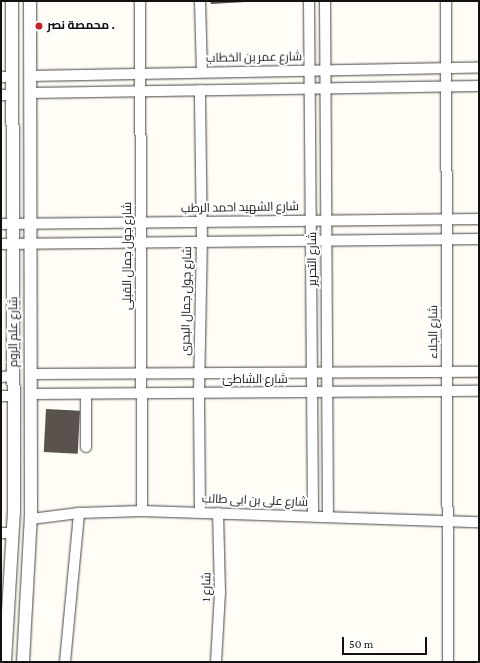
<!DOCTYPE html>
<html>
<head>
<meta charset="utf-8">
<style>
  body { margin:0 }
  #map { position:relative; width:480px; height:663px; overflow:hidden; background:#fffdf5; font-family:"Crimson Pro",Cairo,serif }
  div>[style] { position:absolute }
  .building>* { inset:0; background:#5a524d; transform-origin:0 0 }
  .roads { filter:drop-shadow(0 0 1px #444) drop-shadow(0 0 1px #444) }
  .minor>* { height:10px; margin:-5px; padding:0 5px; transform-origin:5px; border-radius:5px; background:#fff }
  .tertiary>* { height:12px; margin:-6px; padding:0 6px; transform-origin:6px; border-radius:6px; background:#fff }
  .dots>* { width:11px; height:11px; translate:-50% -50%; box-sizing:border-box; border:2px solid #fff; border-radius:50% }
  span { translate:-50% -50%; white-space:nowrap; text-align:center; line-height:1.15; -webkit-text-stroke:4px #fff; paint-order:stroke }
  .poi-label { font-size:12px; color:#111; font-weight:700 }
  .left { translate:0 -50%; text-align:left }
  .street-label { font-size:12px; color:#111 }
  .frame { position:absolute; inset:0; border:2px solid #111; pointer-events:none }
  .scale { position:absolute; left:342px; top:637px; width:85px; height:18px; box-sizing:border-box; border:2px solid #111; border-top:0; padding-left:5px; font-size:12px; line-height:14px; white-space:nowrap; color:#111; -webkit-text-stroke:3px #fff; paint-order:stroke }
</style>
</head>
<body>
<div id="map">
  <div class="building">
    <i style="clip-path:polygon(210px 1px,246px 1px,246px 2px,211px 4px)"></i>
    <i style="left:46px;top:409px;width:34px;height:43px;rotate:3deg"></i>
  </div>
  <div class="roads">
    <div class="minor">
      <i style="left:140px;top:1px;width:510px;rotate:89.78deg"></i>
      <i style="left:200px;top:1px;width:71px;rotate:88.4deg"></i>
      <i style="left:309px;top:1px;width:515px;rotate:89.55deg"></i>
      <i style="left:325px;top:1px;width:515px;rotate:89.67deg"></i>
      <i style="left:446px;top:1px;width:661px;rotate:89.83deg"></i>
      <i style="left:30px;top:76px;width:449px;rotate:-1.1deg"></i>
      <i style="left:1px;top:77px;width:10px"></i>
      <i style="left:30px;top:93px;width:449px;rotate:-0.9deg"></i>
      <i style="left:1px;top:95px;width:10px"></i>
      <i style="left:1px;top:224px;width:478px;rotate:-0.6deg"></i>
      <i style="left:1px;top:244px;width:478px;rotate:-0.6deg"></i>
      <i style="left:32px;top:374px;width:447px;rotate:-0.3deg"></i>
      <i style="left:1px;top:377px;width:13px;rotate:-4deg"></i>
      <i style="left:31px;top:394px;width:448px;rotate:-0.4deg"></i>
      <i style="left:86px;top:394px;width:53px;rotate:90deg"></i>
      <i style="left:1px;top:396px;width:13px"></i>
      <i style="left:200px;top:512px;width:119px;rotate:-90.5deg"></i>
      <i style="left:199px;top:393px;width:151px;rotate:-88.9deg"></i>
      <i style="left:202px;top:242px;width:152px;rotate:-90.8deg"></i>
      <i style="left:31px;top:519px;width:48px;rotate:-7.1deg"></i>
      <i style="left:79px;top:513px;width:63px;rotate:-1.8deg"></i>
      <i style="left:142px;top:511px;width:337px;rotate:1.9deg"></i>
      <i style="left:1px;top:533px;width:12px"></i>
      <i style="left:65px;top:662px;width:150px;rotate:-84.6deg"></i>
      <i style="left:216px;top:662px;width:69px;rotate:-86.7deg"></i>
      <i style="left:220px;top:593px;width:80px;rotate:-91.4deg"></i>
    </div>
    <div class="tertiary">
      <i style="left:5px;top:662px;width:150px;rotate:-86.6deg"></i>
      <i style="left:14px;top:512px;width:511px;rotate:-90.22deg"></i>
      <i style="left:23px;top:662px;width:150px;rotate:-86.9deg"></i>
      <i style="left:31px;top:512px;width:511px;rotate:-90.11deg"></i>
    </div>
  </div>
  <div class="dots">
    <i style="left:39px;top:26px;background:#c4262e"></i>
  </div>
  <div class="poi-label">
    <span class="left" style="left:47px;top:26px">محمصة نصر .</span>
  </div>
  <div class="street-label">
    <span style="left:254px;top:58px;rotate:-1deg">شارع عمر بن الخطاب</span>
    <span style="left:240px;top:208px;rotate:-1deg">شارع الشهيد احمد الرطب</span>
    <span style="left:128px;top:256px;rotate:-90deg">شارع جول جمال القبلى</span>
    <span style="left:313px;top:259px;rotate:-90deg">شارع التحرير</span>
    <span style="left:187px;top:301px;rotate:-89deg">شارع جول جمال البحرى</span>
    <span style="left:14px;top:332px;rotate:-90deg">شارع علم الروم</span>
    <span style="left:434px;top:332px;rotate:-90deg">شارع الجلاء</span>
    <span style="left:255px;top:380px">شارع الشاطئ</span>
    <span style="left:255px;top:501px;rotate:2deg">شارع على بن ابى طالب</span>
    <span style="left:207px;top:587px;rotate:-89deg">شارع 1</span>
  </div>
  <div class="frame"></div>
  <div class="scale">50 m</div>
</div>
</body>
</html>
